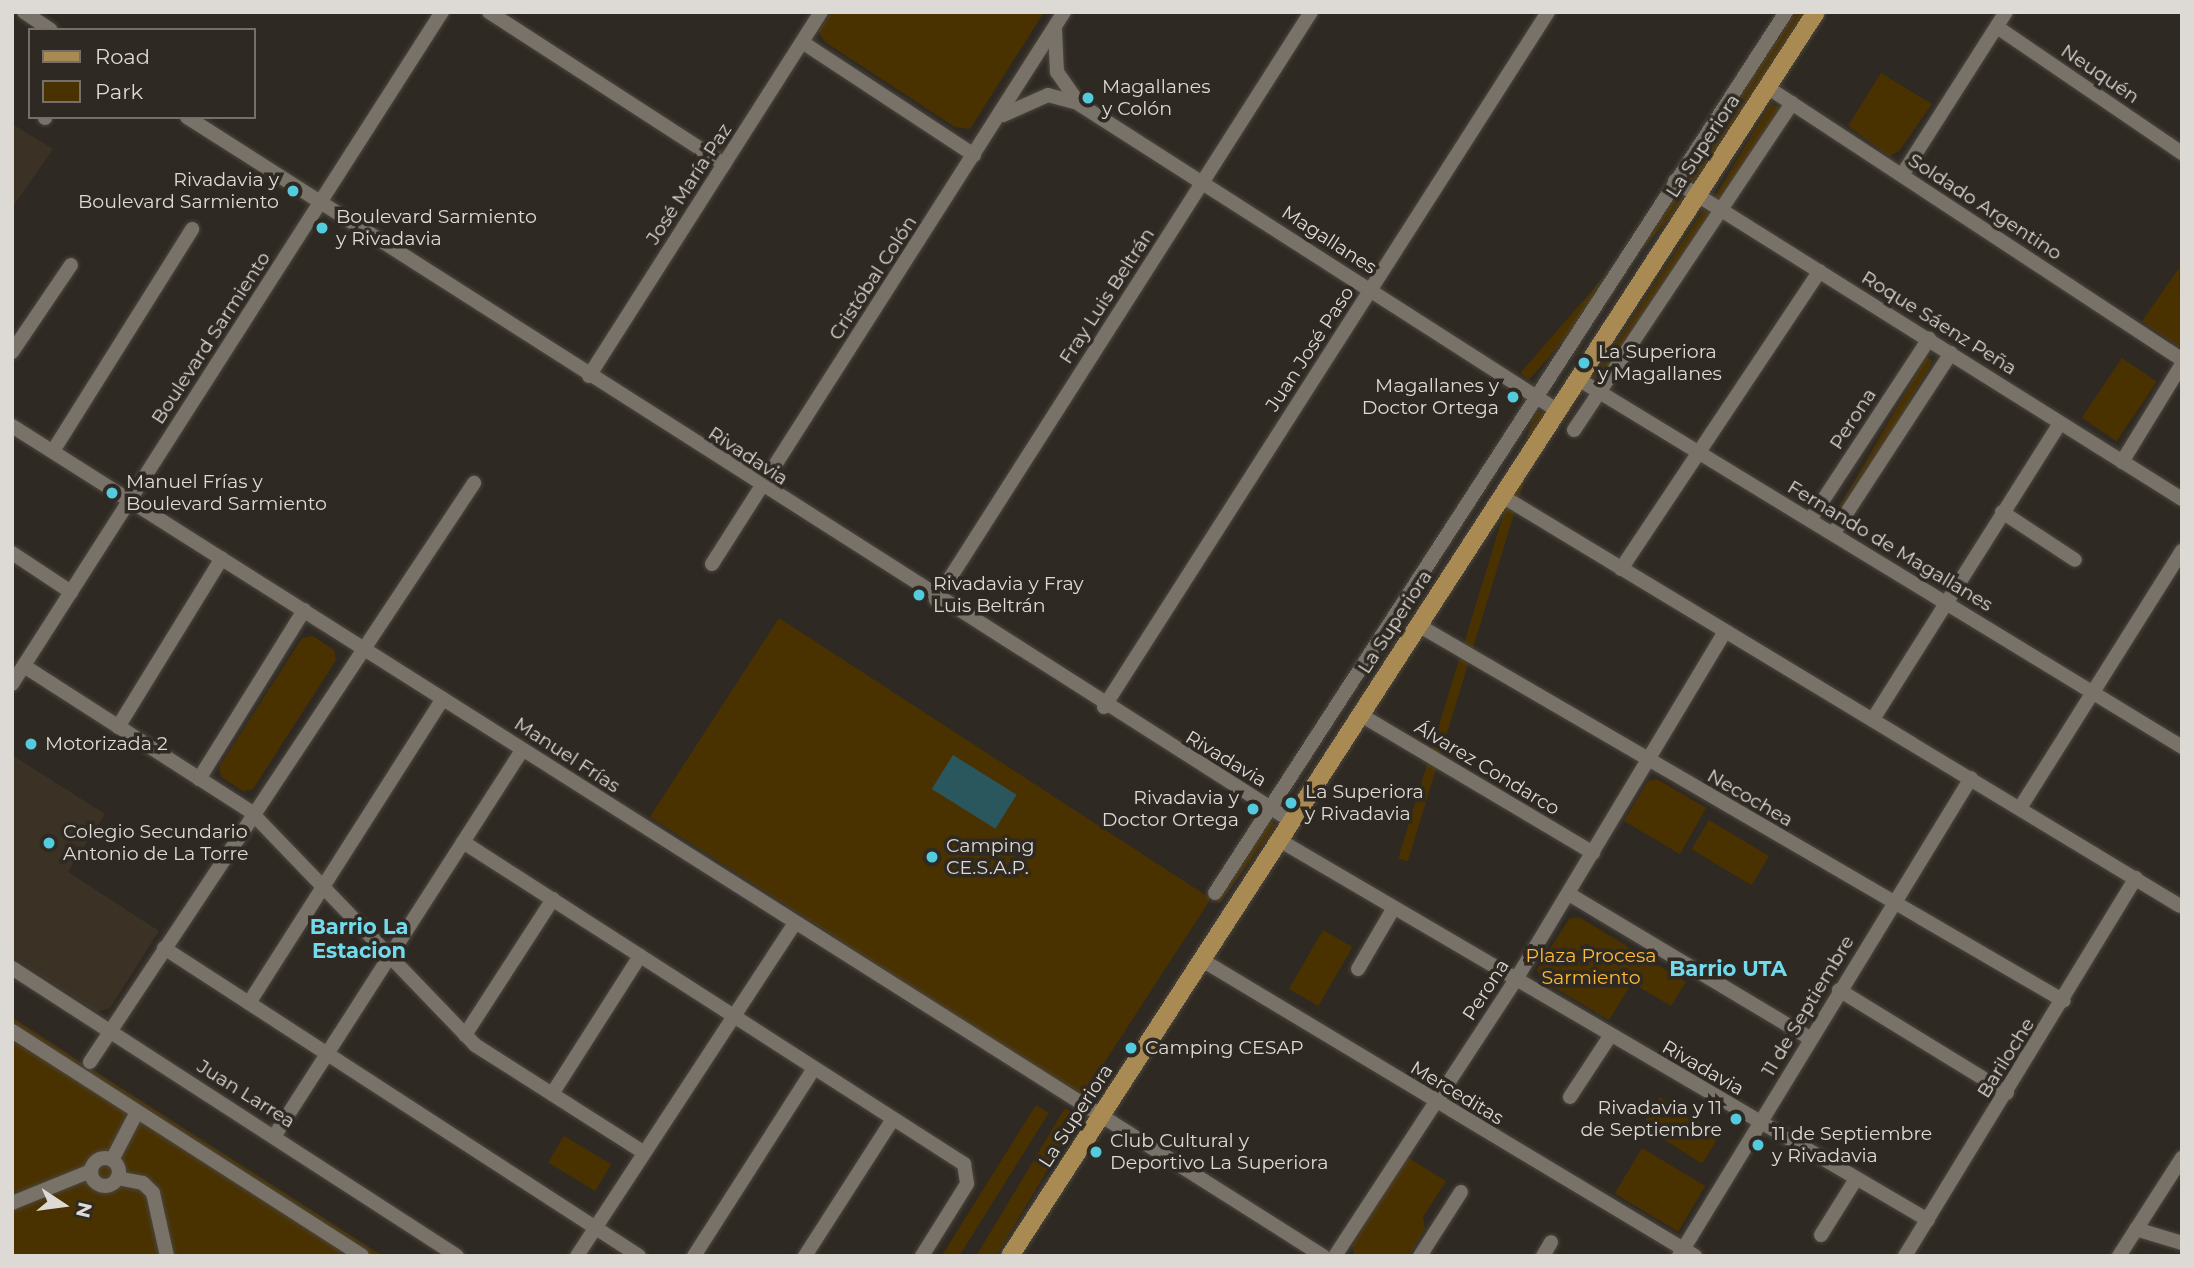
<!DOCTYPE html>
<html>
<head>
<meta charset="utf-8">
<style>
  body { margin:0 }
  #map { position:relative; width:2194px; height:1268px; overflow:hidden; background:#2e2922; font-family:Montserrat,sans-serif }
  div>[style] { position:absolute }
  .built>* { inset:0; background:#3b3225 }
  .green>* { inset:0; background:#4a3200; transform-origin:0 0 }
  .water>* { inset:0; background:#2a565e; transform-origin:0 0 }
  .roads { filter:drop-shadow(0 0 2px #4a463f) drop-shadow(0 0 2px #4a463f) }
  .minor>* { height:14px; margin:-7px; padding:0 7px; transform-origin:7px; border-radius:7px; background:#787269 }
  .minor>.ring { margin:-7px; padding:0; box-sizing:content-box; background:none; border:14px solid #787269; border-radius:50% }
  .major>* { height:18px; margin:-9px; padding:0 9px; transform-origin:9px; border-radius:9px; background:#a98a53 }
  .dots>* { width:19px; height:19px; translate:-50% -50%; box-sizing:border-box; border:4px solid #2e2922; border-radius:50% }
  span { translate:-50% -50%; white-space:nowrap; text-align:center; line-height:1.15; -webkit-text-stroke:7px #2e2922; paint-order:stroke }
  .street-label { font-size:19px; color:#ddd9d4 }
  .poi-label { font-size:19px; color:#ddd9d4 }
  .left { translate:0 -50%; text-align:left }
  .right { translate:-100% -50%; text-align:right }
  .park-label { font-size:19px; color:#febb39 }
  .neighbourhood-label { font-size:21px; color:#71daec; font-weight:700 }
  .frame { position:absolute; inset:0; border:14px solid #ddd9d4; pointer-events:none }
  .legend { position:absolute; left:28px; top:28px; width:228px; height:91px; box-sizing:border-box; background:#2e2922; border:2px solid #746f69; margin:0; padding:9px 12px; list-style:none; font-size:21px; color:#ddd9d4 }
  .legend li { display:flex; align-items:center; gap:14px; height:35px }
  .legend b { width:35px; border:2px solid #746f69 }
  .north { position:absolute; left:28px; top:1170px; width:70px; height:70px; -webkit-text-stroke:5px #2e2922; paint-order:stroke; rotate:103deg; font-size:19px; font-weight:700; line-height:28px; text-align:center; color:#ddd9d4 }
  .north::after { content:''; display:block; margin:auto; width:24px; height:32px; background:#ddd9d4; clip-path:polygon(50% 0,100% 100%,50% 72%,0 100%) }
</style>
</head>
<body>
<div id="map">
  <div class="built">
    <i style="clip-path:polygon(12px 124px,53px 149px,12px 208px)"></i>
    <i style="clip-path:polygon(12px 755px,105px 814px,68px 872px,159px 931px,110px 1008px,97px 1012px,12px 956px)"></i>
  </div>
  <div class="green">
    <i style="clip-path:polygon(831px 12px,1044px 12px,970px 129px,955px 127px,825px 42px,818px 31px)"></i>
    <i style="clip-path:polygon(1796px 12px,1807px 12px,1692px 185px,1682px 179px)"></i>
    <i style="clip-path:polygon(1881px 73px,1932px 104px,1899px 151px,1889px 156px,1848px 126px)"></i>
    <i style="left:1771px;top:103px;width:12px;height:111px;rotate:31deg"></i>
    <i style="left:1676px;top:194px;width:11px;height:237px;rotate:41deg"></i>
    <i style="clip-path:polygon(1704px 209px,1713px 216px,1601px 382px,1594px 376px)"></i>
    <i style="clip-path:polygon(2179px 268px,2182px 343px,2179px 347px,2142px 321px)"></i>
    <i style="left:1926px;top:357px;width:8px;height:189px;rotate:30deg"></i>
    <i style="left:2122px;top:358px;width:42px;height:72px;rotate:34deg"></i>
    <i style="left:1535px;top:411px;width:10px;height:468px;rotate:17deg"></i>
    <i style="left:779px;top:618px;width:515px;height:237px;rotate:33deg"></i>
    <i style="clip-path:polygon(313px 636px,334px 650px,336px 660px,253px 789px,243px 791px,221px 777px,219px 767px,302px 638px)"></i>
    <i style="clip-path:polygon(1657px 779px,1706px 808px,1680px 854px,1624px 821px,1648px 781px)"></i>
    <i style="left:1269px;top:820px;width:9px;height:97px;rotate:36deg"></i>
    <i style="left:1709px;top:820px;width:70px;height:34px;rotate:31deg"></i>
    <i style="clip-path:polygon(1579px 917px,1686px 982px,1671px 1006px,1632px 983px,1609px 1020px,1540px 979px,1537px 969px,1569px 919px)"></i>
    <i style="left:1323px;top:930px;width:34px;height:68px;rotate:30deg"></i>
    <i style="clip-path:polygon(12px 1017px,76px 1059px,383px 1256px,12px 1256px)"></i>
    <i style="left:1660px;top:1097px;width:71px;height:34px;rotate:32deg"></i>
    <i style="left:1036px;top:1105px;width:15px;height:180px;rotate:32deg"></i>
    <i style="left:1065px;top:1108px;width:17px;height:175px;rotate:31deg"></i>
    <i style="left:564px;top:1136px;width:55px;height:31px;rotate:31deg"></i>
    <i style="left:1642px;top:1148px;width:74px;height:53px;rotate:31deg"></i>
    <i style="clip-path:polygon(1407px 1157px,1446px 1181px,1423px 1217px,1425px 1229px,1409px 1256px,1354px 1256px,1352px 1245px)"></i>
  </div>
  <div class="water">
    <i style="left:953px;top:755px;width:75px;height:40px;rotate:32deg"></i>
  </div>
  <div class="roads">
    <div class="minor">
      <i style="left:24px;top:12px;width:32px;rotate:34deg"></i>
      <i style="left:489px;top:12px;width:280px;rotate:32.9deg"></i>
      <i style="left:1997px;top:27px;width:224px;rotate:34.3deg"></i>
      <i style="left:1055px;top:30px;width:42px;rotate:87.3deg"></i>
      <i style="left:1057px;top:72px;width:39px;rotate:55deg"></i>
      <i style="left:1079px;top:104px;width:568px;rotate:32.63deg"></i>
      <i style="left:802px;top:42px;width:206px;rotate:33.3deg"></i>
      <i style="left:1767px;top:87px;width:497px;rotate:33.3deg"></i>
      <i style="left:1003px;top:115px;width:49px;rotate:-24deg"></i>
      <i style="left:1048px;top:95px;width:28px;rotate:15deg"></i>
      <i style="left:187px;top:117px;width:1309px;rotate:32.52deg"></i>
      <i style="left:45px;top:118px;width:1px;rotate:-90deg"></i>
      <i style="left:1902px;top:175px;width:193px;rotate:-57.5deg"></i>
      <i style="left:1675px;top:181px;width:598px;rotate:32.1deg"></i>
      <i style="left:12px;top:352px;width:105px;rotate:-55.9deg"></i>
      <i style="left:589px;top:376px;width:432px;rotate:-57.5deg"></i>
      <i style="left:1578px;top:379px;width:707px;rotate:31.35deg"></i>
      <i style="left:12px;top:426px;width:1552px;rotate:32.34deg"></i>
      <i style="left:1574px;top:430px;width:393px;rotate:-56.3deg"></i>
      <i style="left:53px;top:451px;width:262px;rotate:-57.9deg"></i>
      <i style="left:2122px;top:462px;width:115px;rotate:-58.5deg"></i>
      <i style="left:1502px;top:496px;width:792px;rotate:31.16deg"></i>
      <i style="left:2002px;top:512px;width:87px;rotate:33.3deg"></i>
      <i style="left:1810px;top:520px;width:217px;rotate:-56.7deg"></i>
      <i style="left:1833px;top:534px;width:216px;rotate:-56.9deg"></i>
      <i style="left:12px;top:553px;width:71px;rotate:33.5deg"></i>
      <i style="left:712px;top:564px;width:655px;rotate:-57.48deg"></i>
      <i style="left:1621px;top:569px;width:358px;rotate:-56.3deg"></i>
      <i style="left:936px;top:600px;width:697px;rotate:-57.47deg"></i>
      <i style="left:1418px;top:625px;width:747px;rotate:30.2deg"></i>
      <i style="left:24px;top:666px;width:270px;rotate:32.7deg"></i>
      <i style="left:251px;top:812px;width:323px;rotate:46.1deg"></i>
      <i style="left:475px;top:1045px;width:199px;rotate:32.5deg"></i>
      <i style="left:12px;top:684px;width:798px;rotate:-57.39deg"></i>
      <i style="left:1104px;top:707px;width:825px;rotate:-57.43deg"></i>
      <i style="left:1361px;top:715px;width:270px;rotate:30.7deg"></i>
      <i style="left:1873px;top:719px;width:350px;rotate:-57.7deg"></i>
      <i style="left:118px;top:727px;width:198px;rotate:-58.4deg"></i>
      <i style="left:199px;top:779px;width:199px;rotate:-58.1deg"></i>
      <i style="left:2020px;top:808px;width:304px;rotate:-57.8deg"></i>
      <i style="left:1279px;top:840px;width:752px;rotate:30.35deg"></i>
      <i style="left:463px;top:842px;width:596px;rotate:32.73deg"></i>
      <i style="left:964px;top:1164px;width:20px;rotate:81deg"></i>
      <i style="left:967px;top:1184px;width:85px;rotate:122deg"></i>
      <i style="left:1215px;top:893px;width:1050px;rotate:-57.05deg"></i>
      <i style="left:1569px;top:894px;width:281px;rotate:30.9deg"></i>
      <i style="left:164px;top:948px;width:566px;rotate:32.96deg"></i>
      <i style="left:1202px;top:960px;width:575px;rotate:30.98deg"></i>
      <i style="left:12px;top:968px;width:530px;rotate:32.91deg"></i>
      <i style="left:1358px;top:969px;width:69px;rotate:-59.7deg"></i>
      <i style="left:1839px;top:990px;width:197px;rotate:31.5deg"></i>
      <i style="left:249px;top:1003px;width:361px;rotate:-57.5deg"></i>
      <i style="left:12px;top:1031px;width:416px;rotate:32.7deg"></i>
      <i style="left:465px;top:1035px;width:162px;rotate:-57.1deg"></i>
      <i style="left:90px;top:1062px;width:695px;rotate:-56.45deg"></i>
      <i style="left:552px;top:1094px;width:164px;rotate:-57.5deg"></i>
      <i style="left:1570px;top:1097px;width:73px;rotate:-56.7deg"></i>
      <i style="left:275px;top:1135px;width:457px;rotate:-57.3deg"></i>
      <i class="ring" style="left:91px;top:1158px;width:14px;height:14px"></i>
      <i style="left:112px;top:1160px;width:54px;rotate:-62.5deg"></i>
      <i style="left:117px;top:1178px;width:26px;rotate:11deg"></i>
      <i style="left:143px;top:1183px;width:14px;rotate:45deg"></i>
      <i style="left:153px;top:1193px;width:65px;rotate:77.5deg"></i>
      <i style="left:12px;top:1203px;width:85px;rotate:-22.1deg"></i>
      <i style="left:2136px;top:1229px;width:48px;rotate:16.9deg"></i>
      <i style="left:1821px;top:1235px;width:66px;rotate:-58deg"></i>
      <i style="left:577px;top:1256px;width:397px;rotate:-56.8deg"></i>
      <i style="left:694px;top:1256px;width:223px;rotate:-57.4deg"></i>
      <i style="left:805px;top:1256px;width:163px;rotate:-57.3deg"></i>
      <i style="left:1335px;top:1256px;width:329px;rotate:-56.8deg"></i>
      <i style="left:1515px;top:981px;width:408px;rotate:-59deg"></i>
      <i style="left:1420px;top:1256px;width:76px;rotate:-57.4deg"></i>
      <i style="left:1543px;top:1256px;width:16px;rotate:-60deg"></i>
      <i style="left:1679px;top:1256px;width:560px;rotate:-58.58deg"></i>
      <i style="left:1905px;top:1256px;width:443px;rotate:-58.6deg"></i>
      <i style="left:2119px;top:1256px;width:117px;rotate:-57.3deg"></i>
    </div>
    <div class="major">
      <i style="left:1010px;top:1256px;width:1482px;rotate:-57.06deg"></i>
    </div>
  </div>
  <div class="dots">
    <i style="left:1088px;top:98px;background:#54cadd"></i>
    <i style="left:293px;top:191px;background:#54cadd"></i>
    <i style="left:322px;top:228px;background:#54cadd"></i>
    <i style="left:1584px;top:363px;background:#54cadd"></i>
    <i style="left:1513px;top:397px;background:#54cadd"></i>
    <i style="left:112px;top:493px;background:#54cadd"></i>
    <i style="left:919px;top:595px;background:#54cadd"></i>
    <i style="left:31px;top:744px;background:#54cadd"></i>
    <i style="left:1291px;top:803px;background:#54cadd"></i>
    <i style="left:1253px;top:809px;background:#54cadd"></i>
    <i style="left:49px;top:843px;background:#54cadd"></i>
    <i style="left:932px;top:857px;background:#54cadd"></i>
    <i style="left:1131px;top:1048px;background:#54cadd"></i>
    <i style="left:1736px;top:1119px;background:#54cadd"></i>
    <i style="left:1758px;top:1145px;background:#54cadd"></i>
    <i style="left:1096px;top:1152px;background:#54cadd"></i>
  </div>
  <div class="street-label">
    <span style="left:2100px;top:74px;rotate:34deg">Neuquén</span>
    <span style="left:1703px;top:146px;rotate:-57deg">La Superiora</span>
    <span style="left:689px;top:184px;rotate:-57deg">José María Paz</span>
    <span style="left:1985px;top:207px;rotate:33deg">Soldado Argentino</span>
    <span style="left:1329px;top:240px;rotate:33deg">Magallanes</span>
    <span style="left:873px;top:278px;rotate:-57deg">Cristóbal Colón</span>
    <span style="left:1107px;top:296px;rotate:-57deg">Fray Luis Beltrán</span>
    <span style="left:1939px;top:323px;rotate:32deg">Roque Sáenz Peña</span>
    <span style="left:211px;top:338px;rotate:-57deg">Boulevard Sarmiento</span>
    <span style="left:1310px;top:349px;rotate:-57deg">Juan José Paso</span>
    <span style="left:1853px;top:419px;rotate:-57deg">Perona</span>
    <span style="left:748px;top:456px;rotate:33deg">Rivadavia</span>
    <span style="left:1890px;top:546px;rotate:31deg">Fernando de Magallanes</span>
    <span style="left:1395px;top:622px;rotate:-57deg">La Superiora</span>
    <span style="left:567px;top:755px;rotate:33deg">Manuel Frías</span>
    <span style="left:1226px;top:759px;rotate:31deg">Rivadavia</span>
    <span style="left:1487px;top:768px;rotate:31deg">Álvarez Condarco</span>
    <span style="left:1750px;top:798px;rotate:30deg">Necochea</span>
    <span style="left:1486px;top:990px;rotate:-57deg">Perona</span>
    <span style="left:1808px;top:1006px;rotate:-59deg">11 de Septiembre</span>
    <span style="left:2006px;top:1058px;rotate:-58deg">Bariloche</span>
    <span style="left:1703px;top:1068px;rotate:30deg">Rivadavia</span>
    <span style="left:1457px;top:1093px;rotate:31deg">Merceditas</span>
    <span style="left:246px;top:1094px;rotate:32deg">Juan Larrea</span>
    <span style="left:1076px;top:1116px;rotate:-57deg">La Superiora</span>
  </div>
  <div class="poi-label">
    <span class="left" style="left:1102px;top:98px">Magallanes<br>y Colón</span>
    <span class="right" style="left:279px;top:191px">Rivadavia y<br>Boulevard Sarmiento</span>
    <span class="left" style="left:336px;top:228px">Boulevard Sarmiento<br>y Rivadavia</span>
    <span class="left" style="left:1598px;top:363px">La Superiora<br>y Magallanes</span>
    <span class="right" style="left:1499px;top:397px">Magallanes y<br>Doctor Ortega</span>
    <span class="left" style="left:126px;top:493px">Manuel Frías y<br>Boulevard Sarmiento</span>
    <span class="left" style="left:933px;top:595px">Rivadavia y Fray<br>Luis Beltrán</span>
    <span class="left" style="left:45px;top:744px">Motorizada 2</span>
    <span class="left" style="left:1305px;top:803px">La Superiora<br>y Rivadavia</span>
    <span class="right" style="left:1239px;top:809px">Rivadavia y<br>Doctor Ortega</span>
    <span class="left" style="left:63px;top:843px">Colegio Secundario<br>Antonio de La Torre</span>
    <span class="left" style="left:946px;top:857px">Camping<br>CE.S.A.P.</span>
    <span class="left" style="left:1145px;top:1048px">Camping CESAP</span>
    <span class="right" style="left:1722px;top:1119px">Rivadavia y 11<br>de Septiembre</span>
    <span class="left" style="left:1772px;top:1145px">11 de Septiembre<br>y Rivadavia</span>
    <span class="left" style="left:1110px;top:1152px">Club Cultural y<br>Deportivo La Superiora</span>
  </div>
  <div class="park-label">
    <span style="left:1591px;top:967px">Plaza Procesa<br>Sarmiento</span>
  </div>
  <div class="neighbourhood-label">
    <span style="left:359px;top:939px">Barrio La<br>Estacion</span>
    <span style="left:1728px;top:969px">Barrio UTA</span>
  </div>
  <div class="frame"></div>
  <ul class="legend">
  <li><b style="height:9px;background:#a98a53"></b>Road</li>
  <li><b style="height:19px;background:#4a3200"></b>Park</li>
  </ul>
  <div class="north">N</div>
</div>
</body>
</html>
